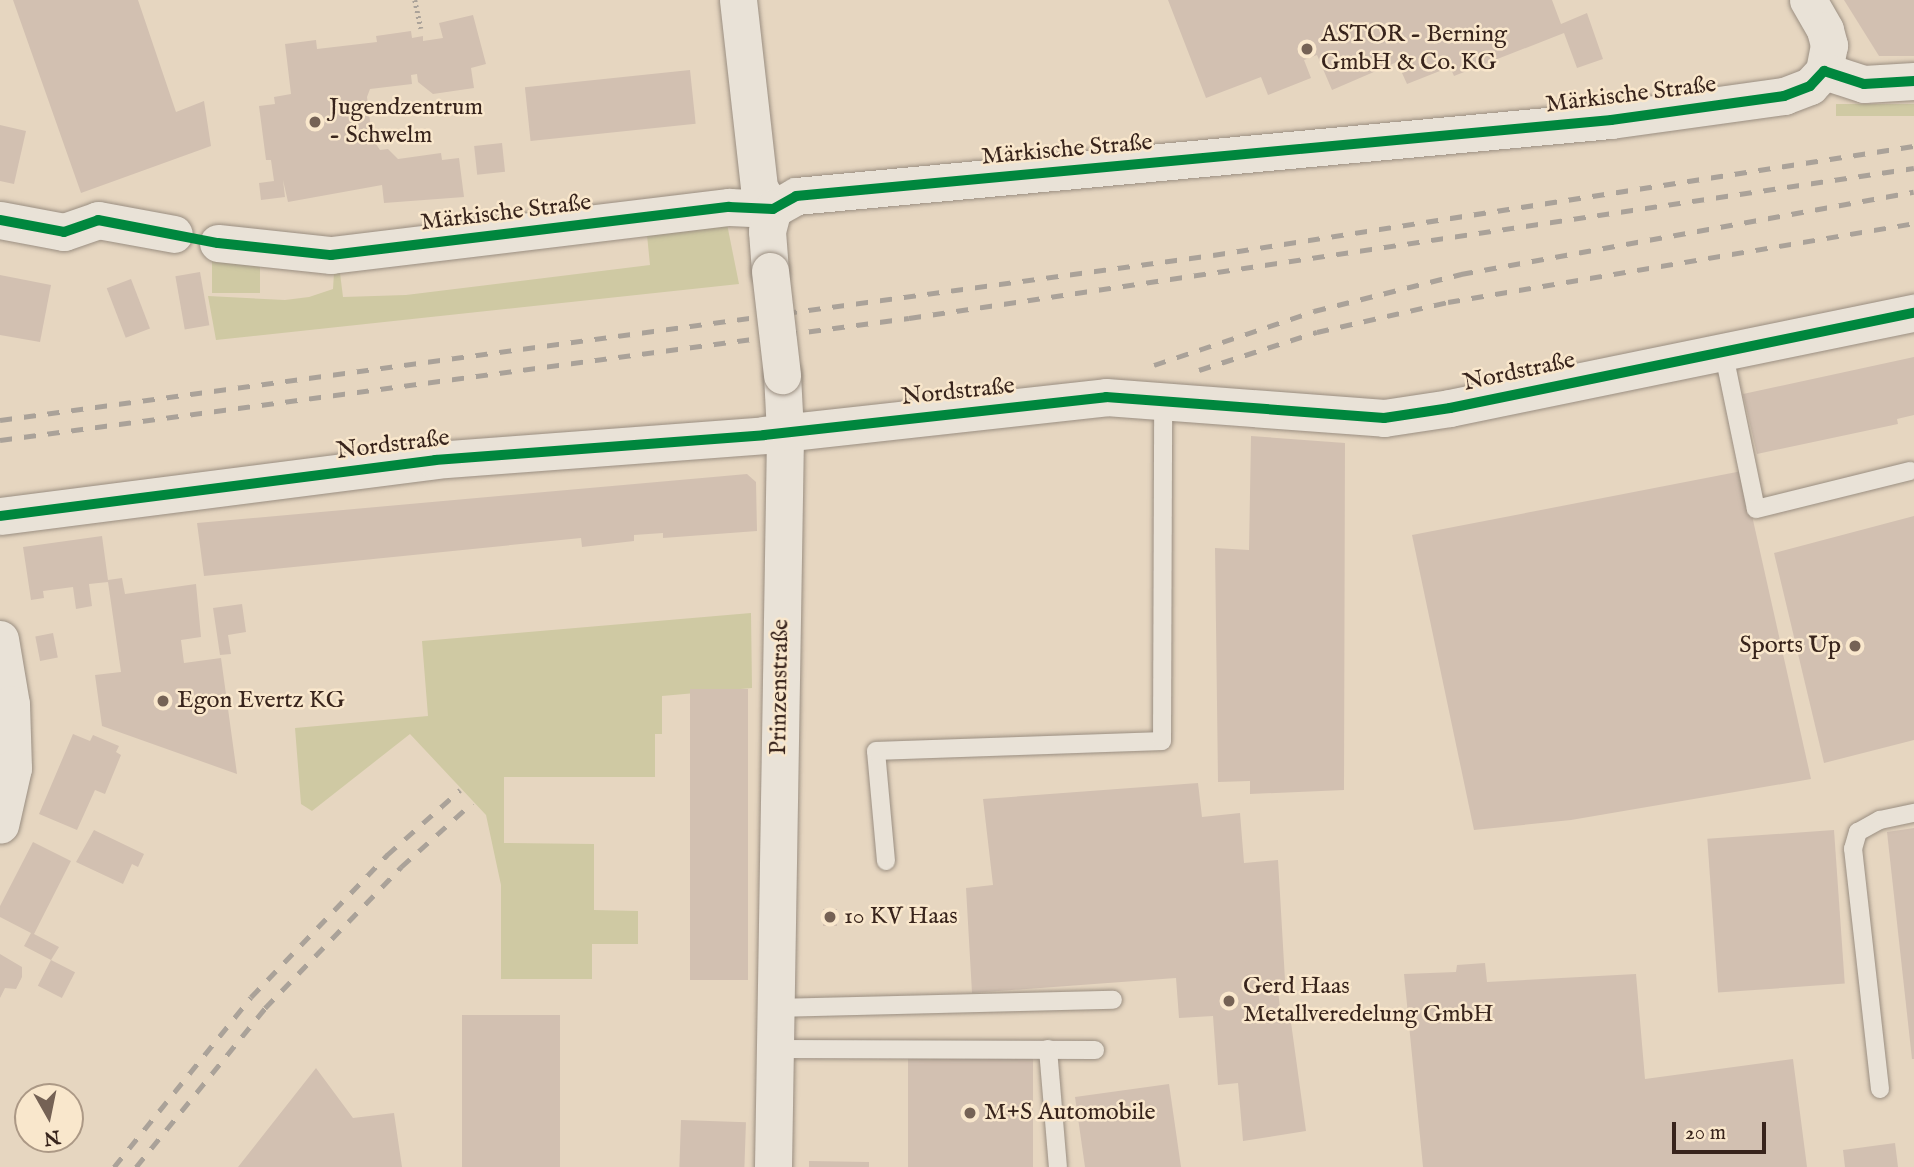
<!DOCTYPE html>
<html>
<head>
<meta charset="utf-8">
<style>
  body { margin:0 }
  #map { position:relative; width:1914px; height:1167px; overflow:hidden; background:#e6d6c0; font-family:"IM FELL English",serif }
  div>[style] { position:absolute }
  .green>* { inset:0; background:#cfc9a3; transform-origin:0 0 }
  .building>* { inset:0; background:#d2c0b1; transform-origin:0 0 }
  .path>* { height:4.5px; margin-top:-2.25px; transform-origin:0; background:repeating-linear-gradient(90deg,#aaa299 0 2px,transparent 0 5.5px) }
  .roads { filter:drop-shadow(0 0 2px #9a8e81) drop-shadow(0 0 2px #9a8e81) }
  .service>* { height:18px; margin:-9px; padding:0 9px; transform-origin:9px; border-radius:9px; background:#e9e2d7 }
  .minor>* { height:37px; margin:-18.5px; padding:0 18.5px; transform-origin:18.5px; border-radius:18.5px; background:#e9e2d7 }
  .rail>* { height:5px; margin-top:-2.5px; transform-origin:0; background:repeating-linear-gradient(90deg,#aaa299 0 12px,transparent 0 24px) }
  .bridges { filter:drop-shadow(0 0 2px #9a8e81) drop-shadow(0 0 2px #9a8e81) }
  .minor-bridge>* { height:37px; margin:-18.5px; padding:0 18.5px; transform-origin:18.5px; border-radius:18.5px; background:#e9e2d7 }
  .cycleway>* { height:10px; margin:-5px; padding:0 5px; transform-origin:5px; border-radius:5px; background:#00873e }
  .dots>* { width:19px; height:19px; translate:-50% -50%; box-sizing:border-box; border:4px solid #f9e7cc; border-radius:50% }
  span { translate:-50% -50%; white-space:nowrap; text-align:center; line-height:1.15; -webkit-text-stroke:5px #f9e7cc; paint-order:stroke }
  .poi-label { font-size:24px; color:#38241c }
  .left { translate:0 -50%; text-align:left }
  .right { translate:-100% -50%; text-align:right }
  .street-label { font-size:24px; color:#38241c }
  .north { position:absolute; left:14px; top:1083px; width:70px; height:70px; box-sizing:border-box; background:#f9e7cc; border:2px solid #ac9986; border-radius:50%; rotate:171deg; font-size:19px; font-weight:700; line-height:28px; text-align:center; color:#38241c }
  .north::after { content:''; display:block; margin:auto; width:24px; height:32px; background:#756255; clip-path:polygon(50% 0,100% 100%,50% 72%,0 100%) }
  .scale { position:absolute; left:1672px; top:1122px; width:94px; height:32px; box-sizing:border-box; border:4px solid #38241c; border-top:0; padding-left:9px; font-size:21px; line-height:24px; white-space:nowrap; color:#38241c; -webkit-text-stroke:5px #f9e7cc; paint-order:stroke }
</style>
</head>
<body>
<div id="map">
  <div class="green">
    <i style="left:1914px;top:104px;width:12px;height:78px;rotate:90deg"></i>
    <i style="clip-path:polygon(727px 224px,739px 284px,216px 340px,208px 296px,285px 300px,309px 297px,333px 289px,334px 273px,340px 273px,343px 297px,406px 295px,650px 265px,647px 235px)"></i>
    <i style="left:212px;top:239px;width:48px;height:54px"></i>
    <i style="clip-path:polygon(751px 613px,752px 688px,662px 696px,662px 734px,655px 734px,655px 777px,504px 777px,504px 843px,594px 844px,594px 910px,638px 911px,638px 944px,592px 944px,592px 979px,501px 979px,501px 885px,486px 815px,410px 734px,312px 811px,301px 804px,295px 728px,428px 716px,422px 641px)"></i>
  </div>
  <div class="building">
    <i style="clip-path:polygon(13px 0,138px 0,176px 112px,204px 101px,211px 146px,81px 193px)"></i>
    <i style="clip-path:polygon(1168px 0,1552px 0,1561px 24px,1587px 13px,1603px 59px,1577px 68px,1564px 33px,1454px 76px,1450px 67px,1407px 84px,1397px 62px,1332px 90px,1317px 55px,1304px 60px,1311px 78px,1268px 95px,1261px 77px,1206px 98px)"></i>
    <i style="clip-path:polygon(1844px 0,1914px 0,1914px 56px,1879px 56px)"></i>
    <i style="clip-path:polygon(473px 15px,486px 64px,471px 68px,474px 88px,433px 94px,418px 82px,417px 74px,411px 75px,412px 84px,370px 89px,367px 97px,372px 138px,380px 150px,388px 149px,398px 159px,441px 153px,442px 160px,459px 158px,464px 197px,384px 203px,382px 185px,288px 202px,283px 180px,285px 197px,261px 200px,259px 183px,274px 181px,271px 160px,266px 160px,259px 106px,275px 104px,274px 97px,291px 94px,285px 44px,316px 40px,317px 49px,377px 42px,376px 36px,411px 31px,412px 38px,423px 36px,423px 41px,443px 38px,439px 23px)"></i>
    <i style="left:690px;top:70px;width:54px;height:166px;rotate:84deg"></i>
    <i style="clip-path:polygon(0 125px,26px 131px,14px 184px,0 181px)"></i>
    <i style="left:502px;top:143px;width:29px;height:28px;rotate:84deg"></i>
    <i style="left:200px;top:272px;width:54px;height:25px;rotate:80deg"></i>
    <i style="clip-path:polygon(0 275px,51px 285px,40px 342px,0 335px)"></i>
    <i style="left:131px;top:279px;width:53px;height:26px;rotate:69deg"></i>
    <i style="clip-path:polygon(1914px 357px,1914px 415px,1897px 419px,1898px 424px,1757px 454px,1743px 394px)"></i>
    <i style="clip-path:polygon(1251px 436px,1345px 443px,1344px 790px,1250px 794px,1250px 781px,1218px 782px,1215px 548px,1249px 550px)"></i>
    <i style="clip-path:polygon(1742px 471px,1811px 779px,1571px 820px,1474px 830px,1412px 535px)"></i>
    <i style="clip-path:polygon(747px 474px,756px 482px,757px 531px,663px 538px,663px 533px,634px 535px,634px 541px,582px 547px,581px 538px,204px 576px,197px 523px)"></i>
    <i style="clip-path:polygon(1914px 516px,1914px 740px,1824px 763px,1774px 553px)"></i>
    <i style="clip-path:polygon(102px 536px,108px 580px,122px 578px,125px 594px,196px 584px,201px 637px,181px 640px,184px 663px,221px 658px,237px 774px,102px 726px,95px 675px,121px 672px,108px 582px,89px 584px,92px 606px,76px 609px,73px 587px,43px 591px,44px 598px,31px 600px,23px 547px)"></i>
    <i style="clip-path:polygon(242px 604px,246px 632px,228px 635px,231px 654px,220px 655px,213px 608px)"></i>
    <i style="left:53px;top:633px;width:25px;height:18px;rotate:79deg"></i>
    <i style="left:748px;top:689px;width:291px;height:58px;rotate:90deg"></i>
    <i style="clip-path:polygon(73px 734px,90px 741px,93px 735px,119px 746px,116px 752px,121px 755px,105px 794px,95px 790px,77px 830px,39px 814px)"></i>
    <i style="clip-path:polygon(1198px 783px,1202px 817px,1240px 813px,1244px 863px,1278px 860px,1285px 980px,1277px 981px,1280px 1009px,1289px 1008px,1306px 1131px,1243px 1141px,1238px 1083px,1218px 1085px,1213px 1016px,1179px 1018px,1176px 978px,972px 993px,966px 888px,993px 885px,983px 799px)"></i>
    <i style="clip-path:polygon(1914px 828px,1914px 1059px,1912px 1059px,1887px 832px)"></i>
    <i style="clip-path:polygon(94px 830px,144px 854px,138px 867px,132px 864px,123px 884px,76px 862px)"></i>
    <i style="left:1834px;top:830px;width:154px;height:127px;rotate:86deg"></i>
    <i style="clip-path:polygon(33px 842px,71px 861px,34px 934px,59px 947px,51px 960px,24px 946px,31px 933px,0 917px,0 906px)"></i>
    <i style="left:823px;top:909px;width:14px;height:17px"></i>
    <i style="clip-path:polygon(0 954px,22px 967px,22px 977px,16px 989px,5px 988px,0 998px)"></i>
    <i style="left:51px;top:960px;width:27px;height:29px;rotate:27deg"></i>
    <i style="clip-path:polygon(1485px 963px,1487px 982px,1636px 974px,1645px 1079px,1793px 1059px,1807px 1167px,1423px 1167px,1404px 974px,1456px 972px,1457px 965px)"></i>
    <i style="left:462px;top:1015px;width:98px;height:152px"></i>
    <i style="left:908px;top:1057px;width:125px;height:110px"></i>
    <i style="clip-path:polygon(316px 1068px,353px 1118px,394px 1113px,402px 1167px,238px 1167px)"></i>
    <i style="clip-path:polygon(1169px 1084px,1181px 1167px,1085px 1167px,1075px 1097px)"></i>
    <i style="left:681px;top:1120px;width:65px;height:47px;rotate:2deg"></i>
    <i style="clip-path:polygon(1895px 1143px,1898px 1167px,1845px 1167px,1843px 1150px)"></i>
    <i style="clip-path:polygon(809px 1161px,869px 1162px,869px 1167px,809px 1167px)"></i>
  </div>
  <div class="path">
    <i style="left:415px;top:0;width:29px;rotate:78deg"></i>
  </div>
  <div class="roads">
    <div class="service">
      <i style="left:1723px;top:350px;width:162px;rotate:78.3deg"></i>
      <i style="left:1756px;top:509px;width:159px;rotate:-13.9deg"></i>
      <i style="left:886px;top:861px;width:110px;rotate:-95.2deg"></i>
      <i style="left:876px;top:751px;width:286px;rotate:-2deg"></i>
      <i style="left:1162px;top:741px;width:340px;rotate:-89.8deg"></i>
      <i style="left:774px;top:1008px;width:339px;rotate:-1.4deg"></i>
      <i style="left:774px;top:1049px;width:321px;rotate:0.2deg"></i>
      <i style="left:1048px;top:1049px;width:118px;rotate:85.2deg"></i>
      <i style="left:1880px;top:1089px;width:242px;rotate:-96.4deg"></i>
      <i style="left:1853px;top:849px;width:18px;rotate:-74deg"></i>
      <i style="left:1858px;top:832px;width:25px;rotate:-29deg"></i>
      <i style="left:1880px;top:820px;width:35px;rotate:-12deg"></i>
    </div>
    <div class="minor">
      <i style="left:738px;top:0;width:189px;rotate:83.6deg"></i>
      <i style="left:759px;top:188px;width:25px;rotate:56deg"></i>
      <i style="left:1808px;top:0;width:34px;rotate:60deg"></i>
      <i style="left:1825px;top:30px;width:16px;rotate:75deg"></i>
      <i style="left:1829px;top:45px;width:26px;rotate:101deg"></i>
      <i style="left:1824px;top:71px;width:42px;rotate:18deg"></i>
      <i style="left:1864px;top:84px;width:50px;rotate:-3.4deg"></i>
      <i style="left:0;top:220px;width:65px;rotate:10.6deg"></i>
      <i style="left:64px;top:232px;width:36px;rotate:-19deg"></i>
      <i style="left:98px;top:220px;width:77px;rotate:10.4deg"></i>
      <i style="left:218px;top:243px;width:114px;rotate:6.1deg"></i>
      <i style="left:331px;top:255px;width:401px;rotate:-6.9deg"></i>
      <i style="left:729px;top:207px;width:44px;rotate:2.6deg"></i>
      <i style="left:773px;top:209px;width:26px;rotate:-29deg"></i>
      <i style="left:796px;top:196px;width:819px;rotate:-5.33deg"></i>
      <i style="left:1611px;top:120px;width:175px;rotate:-7.9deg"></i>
      <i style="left:1784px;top:96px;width:28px;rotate:-21deg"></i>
      <i style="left:1810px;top:86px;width:21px;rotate:-47deg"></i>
      <i style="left:770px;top:271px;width:40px;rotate:-94.3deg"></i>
      <i style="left:767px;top:231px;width:23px;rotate:-75deg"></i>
      <i style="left:0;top:516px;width:439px;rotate:-7.3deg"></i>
      <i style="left:435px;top:460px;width:330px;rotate:-4.3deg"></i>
      <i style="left:764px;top:435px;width:344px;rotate:-6.3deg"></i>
      <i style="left:1106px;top:397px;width:279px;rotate:4.3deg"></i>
      <i style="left:1384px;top:418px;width:67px;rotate:-8.6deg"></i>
      <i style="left:1450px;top:408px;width:474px;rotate:-11.6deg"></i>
      <i style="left:0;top:639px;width:66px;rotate:80.4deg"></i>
      <i style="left:11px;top:704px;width:64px;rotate:88.2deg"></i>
      <i style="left:13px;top:768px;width:58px;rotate:102.8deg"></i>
      <i style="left:773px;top:1167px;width:735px;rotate:-89.06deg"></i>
      <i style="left:785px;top:432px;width:57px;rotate:-93deg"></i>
    </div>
  </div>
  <div class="rail">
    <i style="left:1154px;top:365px;width:169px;rotate:-18.6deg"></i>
    <i style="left:1314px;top:311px;width:152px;rotate:-14.1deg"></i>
    <i style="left:1461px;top:274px;width:460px;rotate:-10.3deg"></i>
    <i style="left:1199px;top:370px;width:124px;rotate:-17.9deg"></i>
    <i style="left:1317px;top:332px;width:134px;rotate:-12.9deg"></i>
    <i style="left:1448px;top:302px;width:473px;rotate:-9.6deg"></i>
    <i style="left:0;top:420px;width:1224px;rotate:-7.75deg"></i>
    <i style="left:1213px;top:255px;width:709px;rotate:-8.84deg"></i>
    <i style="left:0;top:440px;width:917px;rotate:-7.64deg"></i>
    <i style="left:909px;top:318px;width:1016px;rotate:-8.49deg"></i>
    <i style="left:114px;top:1167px;width:218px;rotate:-51.1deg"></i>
    <i style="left:251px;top:997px;width:197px;rotate:-46.2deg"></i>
    <i style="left:387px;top:855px;width:98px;rotate:-41.7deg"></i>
    <i style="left:136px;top:1167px;width:205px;rotate:-50.9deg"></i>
    <i style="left:265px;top:1008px;width:196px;rotate:-46deg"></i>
    <i style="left:401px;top:867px;width:96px;rotate:-42deg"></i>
  </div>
  <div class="bridges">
    <div class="minor-bridge">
      <i style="left:770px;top:271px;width:105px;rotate:83.4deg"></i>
    </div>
  </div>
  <div class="cycleway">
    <i style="left:0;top:220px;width:65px;rotate:10.6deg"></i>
    <i style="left:64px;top:232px;width:36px;rotate:-19deg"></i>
    <i style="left:98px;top:220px;width:122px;rotate:10.9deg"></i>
    <i style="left:218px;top:243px;width:114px;rotate:6.1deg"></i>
    <i style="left:331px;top:255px;width:401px;rotate:-6.9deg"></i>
    <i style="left:729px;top:207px;width:44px;rotate:2.6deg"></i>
    <i style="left:773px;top:209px;width:26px;rotate:-29deg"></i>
    <i style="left:796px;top:196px;width:819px;rotate:-5.33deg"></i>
    <i style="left:1611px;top:120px;width:175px;rotate:-7.9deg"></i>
    <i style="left:1784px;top:96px;width:28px;rotate:-21deg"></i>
    <i style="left:1810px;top:86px;width:21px;rotate:-47deg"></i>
    <i style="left:1824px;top:71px;width:42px;rotate:18deg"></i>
    <i style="left:1864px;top:84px;width:50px;rotate:-3.4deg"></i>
    <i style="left:0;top:516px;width:439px;rotate:-7.3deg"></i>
    <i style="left:435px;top:460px;width:330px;rotate:-4.3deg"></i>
    <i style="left:764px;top:435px;width:344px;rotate:-6.3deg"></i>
    <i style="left:1106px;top:397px;width:279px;rotate:4.3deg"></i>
    <i style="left:1384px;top:418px;width:67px;rotate:-8.6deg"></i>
    <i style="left:1450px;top:408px;width:474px;rotate:-11.6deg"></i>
  </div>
  <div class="dots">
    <i style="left:1307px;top:49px;background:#756255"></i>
    <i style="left:315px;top:122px;background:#756255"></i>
    <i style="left:1855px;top:646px;background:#756255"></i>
    <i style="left:163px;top:701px;background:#756255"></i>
    <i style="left:830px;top:917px;background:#756255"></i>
    <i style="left:1229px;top:1001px;background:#756255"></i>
    <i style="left:970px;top:1113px;background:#756255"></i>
  </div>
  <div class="poi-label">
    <span class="left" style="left:1321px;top:49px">ASTOR - Berning<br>GmbH &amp; Co. KG</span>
    <span class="left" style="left:329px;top:122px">Jugendzentrum<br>- Schwelm</span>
    <span class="right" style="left:1841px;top:646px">Sports Up</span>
    <span class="left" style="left:177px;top:701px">Egon Evertz KG</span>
    <span class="left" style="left:844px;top:917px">10 KV Haas</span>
    <span class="left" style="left:1243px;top:1001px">Gerd Haas<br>Metallveredelung GmbH</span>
    <span class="left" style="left:984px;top:1113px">M+S Automobile</span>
  </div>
  <div class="street-label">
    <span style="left:1631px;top:95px;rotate:-7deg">Märkische Straße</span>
    <span style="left:1067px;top:150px;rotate:-5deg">Märkische Straße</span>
    <span style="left:506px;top:213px;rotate:-7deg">Märkische Straße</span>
    <span style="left:1519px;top:372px;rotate:-12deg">Nordstraße</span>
    <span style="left:958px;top:392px;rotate:-6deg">Nordstraße</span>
    <span style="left:393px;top:445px;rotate:-7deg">Nordstraße</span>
    <span style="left:780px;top:687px;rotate:-89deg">Prinzenstraße</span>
  </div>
  <div class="north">N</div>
  <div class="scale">20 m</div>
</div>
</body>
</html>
